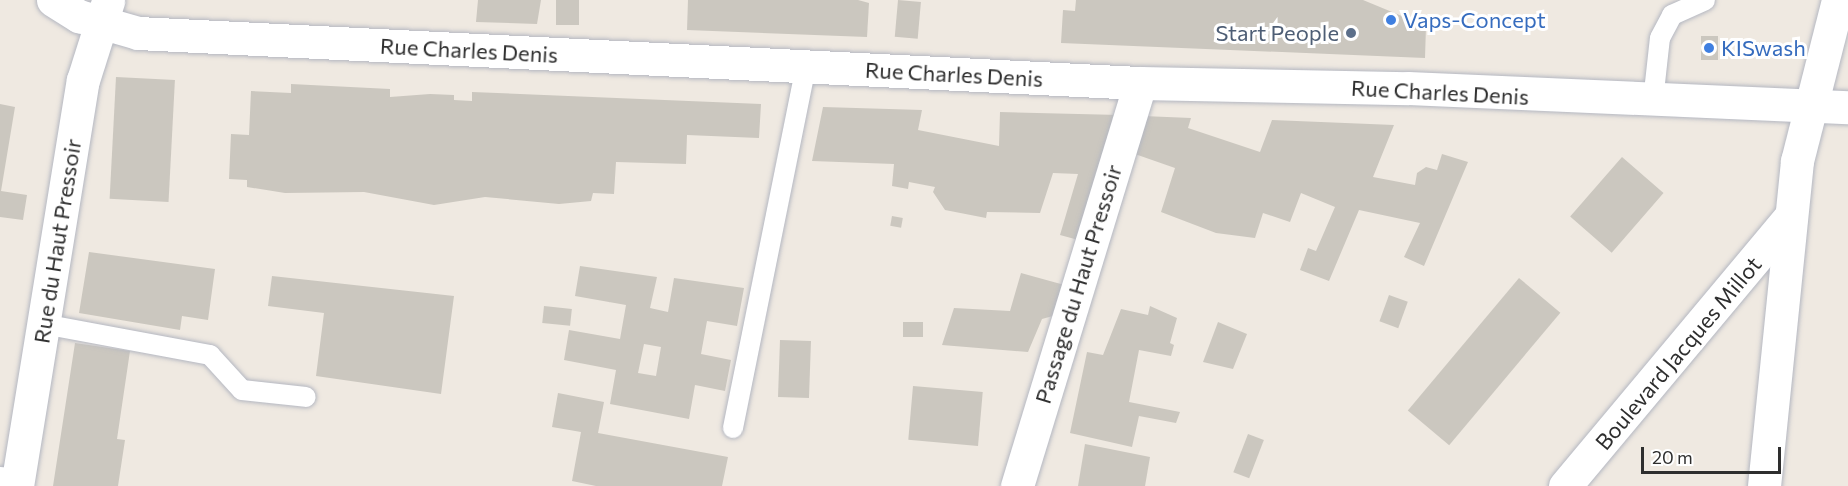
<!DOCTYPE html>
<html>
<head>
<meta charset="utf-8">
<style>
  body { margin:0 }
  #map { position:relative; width:1848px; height:486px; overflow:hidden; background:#efe9e1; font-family:Commissioner,sans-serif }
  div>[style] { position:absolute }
  .building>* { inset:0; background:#cbc7bf; transform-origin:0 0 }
  .roads { filter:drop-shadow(0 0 2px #b4b7c1) drop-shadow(0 0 2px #b4b7c1) }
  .lane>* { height:20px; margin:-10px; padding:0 10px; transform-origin:10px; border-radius:10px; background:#fff }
  .street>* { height:33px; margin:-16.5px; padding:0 16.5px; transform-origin:16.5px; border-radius:16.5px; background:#fff }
  .secondary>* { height:33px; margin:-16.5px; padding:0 16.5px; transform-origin:16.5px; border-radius:16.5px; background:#fff }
  .dots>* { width:16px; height:16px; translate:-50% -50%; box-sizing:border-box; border:3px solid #fff; border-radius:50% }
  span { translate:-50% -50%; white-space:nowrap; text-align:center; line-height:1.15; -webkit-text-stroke:6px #fff; paint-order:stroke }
  .shop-label { font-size:22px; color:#366cbe }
  .left { translate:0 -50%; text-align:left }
  .service-label { font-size:22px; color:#4e5e75 }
  .right { translate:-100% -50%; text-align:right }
  .street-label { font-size:22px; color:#2e2e2e }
  .scale { position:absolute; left:1641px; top:447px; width:140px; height:27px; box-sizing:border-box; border:3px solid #2e2e2e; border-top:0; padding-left:8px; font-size:18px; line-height:21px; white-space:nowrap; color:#2e2e2e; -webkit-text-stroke:4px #fff; paint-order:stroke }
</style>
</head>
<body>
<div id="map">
  <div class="building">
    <i style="clip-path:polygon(478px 0,541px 0,537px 24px,476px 22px)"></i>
    <i style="left:556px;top:0;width:23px;height:25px"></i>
    <i style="clip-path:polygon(688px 0,858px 0,869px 3px,867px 37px,687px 30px)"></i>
    <i style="left:898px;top:0;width:23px;height:37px;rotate:5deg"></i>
    <i style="clip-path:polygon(1076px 0,1363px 0,1426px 26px,1425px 58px,1061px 43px,1063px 10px,1075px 11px)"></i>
    <i style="left:1701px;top:36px;width:17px;height:24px"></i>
    <i style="left:116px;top:77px;width:59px;height:122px;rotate:3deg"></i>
    <i style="clip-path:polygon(291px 84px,390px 89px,390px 97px,430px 94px,454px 95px,454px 100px,472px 101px,472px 92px,761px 104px,759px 138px,687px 135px,686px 164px,616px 162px,614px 194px,593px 193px,591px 201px,559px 204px,485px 197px,434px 205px,364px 192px,285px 193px,247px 187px,247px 180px,229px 179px,231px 134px,249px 135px,251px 91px,291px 93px)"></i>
    <i style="clip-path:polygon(0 104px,15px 107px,1px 191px,27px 195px,23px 220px,0 217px)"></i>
    <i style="clip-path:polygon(823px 107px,922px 110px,918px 130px,999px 146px,1000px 112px,1120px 115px,1082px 241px,1060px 235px,1078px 174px,1053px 173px,1040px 213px,987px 212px,986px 218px,945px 210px,933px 192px,935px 187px,909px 182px,908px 189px,892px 186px,894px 164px,812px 161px)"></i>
    <i style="clip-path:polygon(1143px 116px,1191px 118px,1188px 128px,1260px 152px,1272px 120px,1394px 125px,1373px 177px,1415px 185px,1417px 173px,1426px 167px,1437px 170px,1442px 154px,1468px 162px,1424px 266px,1404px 257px,1420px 223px,1359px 210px,1329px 281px,1300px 270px,1308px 248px,1316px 251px,1335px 207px,1301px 193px,1290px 222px,1263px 213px,1255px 238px,1216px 233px,1161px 212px,1175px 168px,1132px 153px)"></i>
    <i style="left:1622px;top:157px;width:55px;height:79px;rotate:41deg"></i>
    <i style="left:892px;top:216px;width:11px;height:10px;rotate:10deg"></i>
    <i style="clip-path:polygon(89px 252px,215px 269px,208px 320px,182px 316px,180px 330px,79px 313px)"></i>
    <i style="clip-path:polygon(evenodd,580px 266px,657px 277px,650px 308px,668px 312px,674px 278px,744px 288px,737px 326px,707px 321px,701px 354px,731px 360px,725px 391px,695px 385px,689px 419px,610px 404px,616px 370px,564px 360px,569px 330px,620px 339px,626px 305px,575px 296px,580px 266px,644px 344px,661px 347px,656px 376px,638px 373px,644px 344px)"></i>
    <i style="clip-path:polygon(1021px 273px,1068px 286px,1060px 314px,1042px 319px,1028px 352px,942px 345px,954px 308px,1010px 311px)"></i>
    <i style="clip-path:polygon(272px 276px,454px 296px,441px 394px,316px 376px,324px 313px,268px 306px)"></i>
    <i style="left:1519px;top:278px;width:54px;height:173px;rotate:40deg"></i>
    <i style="left:1389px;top:295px;width:20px;height:28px;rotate:20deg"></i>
    <i style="left:544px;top:306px;width:28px;height:17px;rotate:6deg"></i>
    <i style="clip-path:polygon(1150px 306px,1177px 318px,1170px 343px,1174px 345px,1171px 356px,1139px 350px,1129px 402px,1180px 412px,1176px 423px,1139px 416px,1132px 447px,1070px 433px,1087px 352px,1103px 355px,1121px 309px,1148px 315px)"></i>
    <i style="left:903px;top:322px;width:20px;height:15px"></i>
    <i style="clip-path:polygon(1218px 322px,1247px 334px,1233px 369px,1203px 362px)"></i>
    <i style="left:780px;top:340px;width:31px;height:57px;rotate:2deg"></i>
    <i style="clip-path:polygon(75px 343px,130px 351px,117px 439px,125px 440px,118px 486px,53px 486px)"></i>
    <i style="left:913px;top:386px;width:70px;height:54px;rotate:5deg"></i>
    <i style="clip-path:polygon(558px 393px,604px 402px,598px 433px,728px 457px,722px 486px,596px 486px,572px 481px,581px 432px,552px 427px)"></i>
    <i style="left:1248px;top:434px;width:17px;height:41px;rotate:21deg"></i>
    <i style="clip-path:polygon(1085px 444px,1150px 457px,1145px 486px,1078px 486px)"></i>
  </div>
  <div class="roads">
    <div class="lane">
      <i style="left:1653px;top:101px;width:63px;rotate:-83.7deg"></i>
      <i style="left:1660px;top:38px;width:26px;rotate:-62deg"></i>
      <i style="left:1672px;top:15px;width:36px;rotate:-24deg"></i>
      <i style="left:43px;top:324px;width:170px;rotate:10.5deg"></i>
      <i style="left:210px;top:355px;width:47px;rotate:47.6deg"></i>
      <i style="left:242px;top:390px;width:64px;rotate:6.2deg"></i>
      <i style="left:733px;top:428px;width:368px;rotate:-78.6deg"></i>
    </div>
    <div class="street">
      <i style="left:53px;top:0;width:31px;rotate:32deg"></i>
      <i style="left:79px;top:16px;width:61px;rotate:16.1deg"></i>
      <i style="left:138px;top:33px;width:1003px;rotate:2.86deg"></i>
      <i style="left:1140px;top:83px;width:268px;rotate:1.1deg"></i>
      <i style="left:1408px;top:88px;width:440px;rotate:2.5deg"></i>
      <i style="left:0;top:483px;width:17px;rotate:10deg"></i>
      <i style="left:17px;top:486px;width:411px;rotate:-80.8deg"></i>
      <i style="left:83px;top:80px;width:83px;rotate:-72.4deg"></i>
      <i style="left:1017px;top:486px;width:421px;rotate:-73deg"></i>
    </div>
    <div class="secondary">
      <i style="left:1565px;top:486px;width:349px;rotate:-50.1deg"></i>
      <i style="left:1764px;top:486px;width:327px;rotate:-84.2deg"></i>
      <i style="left:1797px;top:161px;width:166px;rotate:-75.7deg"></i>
    </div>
  </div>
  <div class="dots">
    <i style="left:1391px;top:20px;background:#3f7fe0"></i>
    <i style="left:1351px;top:33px;background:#5c6f8a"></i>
    <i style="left:1709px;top:48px;background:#3f7fe0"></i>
  </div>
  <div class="shop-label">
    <span class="left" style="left:1403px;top:20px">Vaps-Concept</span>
    <span class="left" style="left:1721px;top:48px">KISwash</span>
  </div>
  <div class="service-label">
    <span class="right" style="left:1339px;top:33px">Start People</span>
  </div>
  <div class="street-label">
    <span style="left:469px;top:50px;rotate:3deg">Rue Charles Denis</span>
    <span style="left:954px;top:74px;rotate:3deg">Rue Charles Denis</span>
    <span style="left:1440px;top:92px;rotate:3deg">Rue Charles Denis</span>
    <span style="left:57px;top:241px;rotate:-81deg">Rue du Haut Pressoir</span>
    <span style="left:1078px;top:284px;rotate:-73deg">Passage du Haut Pressoir</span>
    <span style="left:1678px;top:353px;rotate:-50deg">Boulevard Jacques Millot</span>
  </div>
  <div class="scale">20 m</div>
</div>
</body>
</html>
